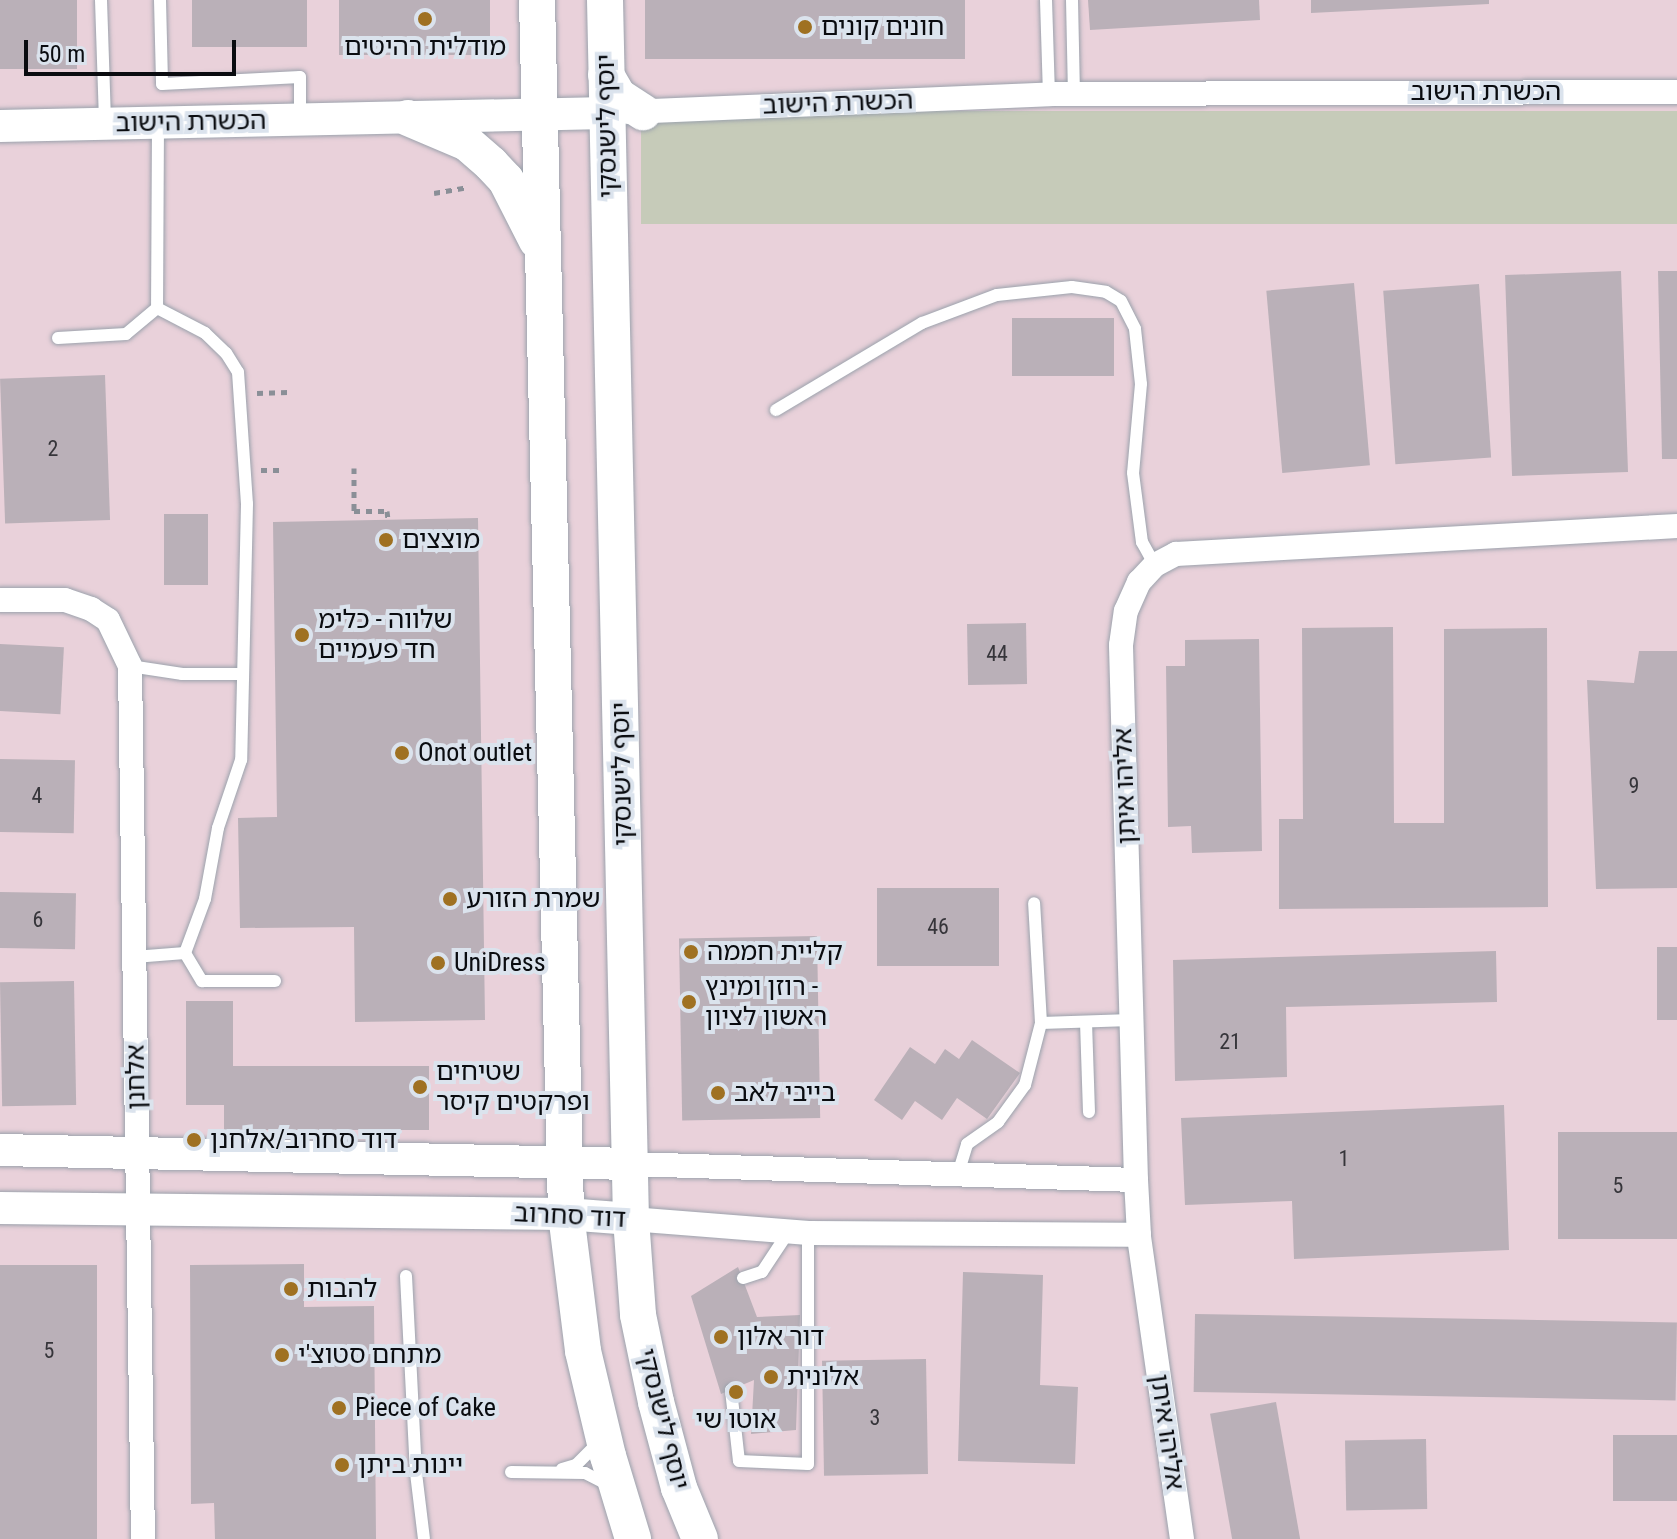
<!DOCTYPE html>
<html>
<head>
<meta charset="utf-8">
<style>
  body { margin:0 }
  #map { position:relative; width:1677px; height:1539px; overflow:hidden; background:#dbe3ed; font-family:"Roboto Condensed","Noto Sans Hebrew",sans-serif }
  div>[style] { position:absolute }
  .industrial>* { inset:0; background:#e9d1da; transform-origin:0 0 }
  .green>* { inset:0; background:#c6cbb9; transform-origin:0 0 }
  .building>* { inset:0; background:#bab0b8; transform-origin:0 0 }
  .path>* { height:5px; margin-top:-2.5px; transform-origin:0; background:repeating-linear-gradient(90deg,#8a8f97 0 6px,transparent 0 12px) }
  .roads { filter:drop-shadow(0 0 2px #9ba2ac) drop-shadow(0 0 2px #9ba2ac) }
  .service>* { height:12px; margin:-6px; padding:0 6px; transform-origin:6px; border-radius:6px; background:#fff }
  .minor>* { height:24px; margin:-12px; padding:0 12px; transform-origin:12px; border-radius:12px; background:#fff }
  .tertiary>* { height:32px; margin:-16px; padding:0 16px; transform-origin:16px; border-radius:16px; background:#fff }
  .secondary>* { height:36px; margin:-18px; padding:0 18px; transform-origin:18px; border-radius:18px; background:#fff }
  .dots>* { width:22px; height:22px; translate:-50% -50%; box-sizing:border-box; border:4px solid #dbe3ed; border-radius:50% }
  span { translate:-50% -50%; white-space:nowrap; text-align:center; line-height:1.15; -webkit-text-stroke:8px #dbe3ed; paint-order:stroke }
  .number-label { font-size:22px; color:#36353a }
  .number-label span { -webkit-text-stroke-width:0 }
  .poi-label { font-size:26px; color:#0a0c10 }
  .left { translate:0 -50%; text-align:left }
  .street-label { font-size:26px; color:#0a0c10 }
  .scale { position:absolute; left:24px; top:40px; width:212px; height:36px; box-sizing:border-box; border:4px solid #0a0c10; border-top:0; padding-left:10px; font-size:24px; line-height:28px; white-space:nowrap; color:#0a0c10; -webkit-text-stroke:6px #dbe3ed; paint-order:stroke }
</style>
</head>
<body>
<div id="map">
  <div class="industrial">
    <i style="left:0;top:0;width:1677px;height:1539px"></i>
  </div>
  <div class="green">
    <i style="left:1677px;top:111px;width:113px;height:1036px;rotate:90deg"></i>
  </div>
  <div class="building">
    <i style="left:0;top:0;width:77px;height:69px"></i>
    <i style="left:192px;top:0;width:115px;height:47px"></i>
    <i style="left:339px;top:0;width:151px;height:55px"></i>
    <i style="left:645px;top:0;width:320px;height:59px"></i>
    <i style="clip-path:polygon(1088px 0,1259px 0,1260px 20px,1090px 30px)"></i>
    <i style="clip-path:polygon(1311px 0,1489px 0,1489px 4px,1311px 13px)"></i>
    <i style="left:1621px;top:271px;width:201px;height:116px;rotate:88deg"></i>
    <i style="clip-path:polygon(1658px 271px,1677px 271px,1677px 459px,1662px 459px)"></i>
    <i style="left:1354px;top:283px;width:183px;height:88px;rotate:85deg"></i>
    <i style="left:1479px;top:284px;width:174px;height:96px;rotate:86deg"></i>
    <i style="left:1012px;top:318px;width:102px;height:58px"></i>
    <i style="left:105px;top:375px;width:145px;height:105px;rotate:88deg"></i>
    <i style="left:164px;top:514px;width:44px;height:71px"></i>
    <i style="clip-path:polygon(478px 518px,485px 1020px,355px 1022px,354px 927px,240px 928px,238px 818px,277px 817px,273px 522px)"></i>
    <i style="left:1026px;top:623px;width:61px;height:59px;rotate:89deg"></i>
    <i style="clip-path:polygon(1393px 627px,1394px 823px,1444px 823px,1444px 629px,1547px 628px,1548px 907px,1279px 909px,1279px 819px,1303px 819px,1302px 628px)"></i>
    <i style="clip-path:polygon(1259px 639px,1262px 851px,1192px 853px,1191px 826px,1168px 827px,1166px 666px,1185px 666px,1185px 640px)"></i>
    <i style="left:0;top:644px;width:64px;height:67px;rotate:3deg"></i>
    <i style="clip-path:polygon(1639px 651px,1677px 651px,1677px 888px,1596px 889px,1587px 680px,1634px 683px)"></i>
    <i style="left:0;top:759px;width:75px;height:73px;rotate:1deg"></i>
    <i style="left:877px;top:888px;width:122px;height:78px"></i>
    <i style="left:0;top:892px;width:76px;height:56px;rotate:1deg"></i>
    <i style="left:817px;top:936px;width:182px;height:138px;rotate:89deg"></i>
    <i style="left:1677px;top:947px;width:73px;height:20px;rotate:90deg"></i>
    <i style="clip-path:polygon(1496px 951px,1497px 1002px,1286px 1007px,1287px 1077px,1175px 1081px,1173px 960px)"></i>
    <i style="left:74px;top:981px;width:124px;height:74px;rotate:89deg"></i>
    <i style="clip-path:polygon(186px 1001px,233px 1001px,233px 1066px,429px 1066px,429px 1130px,224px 1130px,224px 1105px,186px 1105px)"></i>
    <i style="clip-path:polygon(972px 1040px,1020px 1073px,987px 1119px,957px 1098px,942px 1120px,915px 1101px,902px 1120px,874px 1100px,910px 1047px,935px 1064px,945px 1049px,959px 1059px)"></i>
    <i style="clip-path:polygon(1504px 1105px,1509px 1250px,1294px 1259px,1292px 1201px,1185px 1205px,1181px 1118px)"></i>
    <i style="left:1677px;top:1132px;width:107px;height:119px;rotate:90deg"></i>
    <i style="clip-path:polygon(304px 1264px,304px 1307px,374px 1306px,376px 1539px,215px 1539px,214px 1503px,191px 1504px,190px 1265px)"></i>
    <i style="left:97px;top:1265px;width:274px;height:97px;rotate:90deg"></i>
    <i style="clip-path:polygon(738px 1267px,757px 1317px,800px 1315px,796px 1430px,751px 1434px,754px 1380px,721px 1394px,691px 1296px)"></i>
    <i style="clip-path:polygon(963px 1272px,1043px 1275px,1040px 1385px,1078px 1387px,1075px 1464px,958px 1461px)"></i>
    <i style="left:1195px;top:1314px;width:482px;height:78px;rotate:1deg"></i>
    <i style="left:926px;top:1359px;width:115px;height:104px;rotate:89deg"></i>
    <i style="left:1276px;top:1402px;width:139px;height:67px;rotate:80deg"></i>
    <i style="left:1677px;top:1435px;width:66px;height:64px;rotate:90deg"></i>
    <i style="left:1426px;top:1439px;width:70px;height:81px;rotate:89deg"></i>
  </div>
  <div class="path">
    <i style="left:434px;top:193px;width:35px;rotate:-10deg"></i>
    <i style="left:257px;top:393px;width:31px;rotate:-2deg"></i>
    <i style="left:354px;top:468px;width:43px;rotate:90deg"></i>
    <i style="left:354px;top:511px;width:33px"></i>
    <i style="left:387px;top:511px;width:8px;rotate:83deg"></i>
    <i style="left:261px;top:470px;width:23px"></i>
  </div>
  <div class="roads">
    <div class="service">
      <i style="left:101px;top:0;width:121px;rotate:88.1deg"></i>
      <i style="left:160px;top:0;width:84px;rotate:88.6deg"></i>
      <i style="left:162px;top:84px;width:138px;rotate:-2.9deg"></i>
      <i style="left:300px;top:77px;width:40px;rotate:90deg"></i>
      <i style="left:1046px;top:0;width:94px;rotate:88.2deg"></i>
      <i style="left:1072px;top:0;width:94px;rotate:88.8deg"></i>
      <i style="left:158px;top:123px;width:185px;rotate:90.3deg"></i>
      <i style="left:157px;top:308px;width:54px;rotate:27.5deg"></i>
      <i style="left:205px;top:333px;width:29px;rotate:44deg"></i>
      <i style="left:226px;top:353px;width:22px;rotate:58deg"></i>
      <i style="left:238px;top:372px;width:132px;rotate:86.1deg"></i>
      <i style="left:247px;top:504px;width:256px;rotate:91.3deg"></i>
      <i style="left:241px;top:760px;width:72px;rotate:108.7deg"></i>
      <i style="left:218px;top:828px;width:72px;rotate:100.4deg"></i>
      <i style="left:205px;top:899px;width:58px;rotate:110.3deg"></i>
      <i style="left:58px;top:338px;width:68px;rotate:-3.4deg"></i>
      <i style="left:126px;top:334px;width:40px;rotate:-40deg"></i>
      <i style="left:776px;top:410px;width:170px;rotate:-30.8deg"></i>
      <i style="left:922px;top:323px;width:80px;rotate:-20.5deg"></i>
      <i style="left:997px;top:295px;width:75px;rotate:-6.1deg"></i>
      <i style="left:1072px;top:287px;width:34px;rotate:8deg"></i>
      <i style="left:1106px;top:292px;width:17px;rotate:31deg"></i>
      <i style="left:1121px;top:301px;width:31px;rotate:63deg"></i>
      <i style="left:1135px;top:329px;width:55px;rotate:83.8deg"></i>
      <i style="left:1141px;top:384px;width:89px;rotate:95.1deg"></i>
      <i style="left:1133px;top:473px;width:70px;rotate:82.6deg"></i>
      <i style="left:1142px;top:542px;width:26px;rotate:61deg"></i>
      <i style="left:130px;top:666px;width:53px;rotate:8.7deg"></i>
      <i style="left:182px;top:674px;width:61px"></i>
      <i style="left:185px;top:953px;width:33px;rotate:59deg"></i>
      <i style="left:202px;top:981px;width:73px"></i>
      <i style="left:134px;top:957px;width:51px;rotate:-4.5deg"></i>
      <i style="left:1086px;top:1022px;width:90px;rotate:88.1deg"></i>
      <i style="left:1041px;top:1023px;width:90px;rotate:-1.9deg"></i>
      <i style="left:958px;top:1174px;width:31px;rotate:-73deg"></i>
      <i style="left:967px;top:1144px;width:38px;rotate:-35deg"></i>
      <i style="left:998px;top:1122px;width:46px;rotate:-53.9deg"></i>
      <i style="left:1025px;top:1085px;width:64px;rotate:-75.5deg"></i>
      <i style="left:1041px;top:1023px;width:120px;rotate:-93.3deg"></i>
      <i style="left:406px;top:1276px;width:197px;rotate:87.1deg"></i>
      <i style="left:416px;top:1473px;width:66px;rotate:83.1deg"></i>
      <i style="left:743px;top:1278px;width:20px;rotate:-18deg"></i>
      <i style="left:762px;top:1272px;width:49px;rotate:-56.6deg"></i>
      <i style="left:731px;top:1390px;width:71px;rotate:83.6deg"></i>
      <i style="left:739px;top:1461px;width:69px;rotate:2.5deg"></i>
      <i style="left:808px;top:1464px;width:231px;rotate:-90deg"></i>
      <i style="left:562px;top:1469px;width:15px;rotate:-16deg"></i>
      <i style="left:576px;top:1465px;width:31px;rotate:-45deg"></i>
      <i style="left:511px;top:1472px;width:74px;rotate:0.8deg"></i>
      <i style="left:585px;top:1473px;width:27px;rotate:27deg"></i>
    </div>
    <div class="minor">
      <i style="left:628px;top:112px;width:421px;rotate:-2.4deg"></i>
      <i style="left:1049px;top:94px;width:628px;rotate:-0.18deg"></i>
      <i style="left:0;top:600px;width:65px"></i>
      <i style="left:65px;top:600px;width:28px;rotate:19deg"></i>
      <i style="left:91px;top:609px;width:20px;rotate:33deg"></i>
      <i style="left:108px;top:620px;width:51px;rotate:64.4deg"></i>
      <i style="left:130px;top:666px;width:873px;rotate:89.15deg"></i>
      <i style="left:630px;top:1164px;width:506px;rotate:1.81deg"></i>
      <i style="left:631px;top:1219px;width:178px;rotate:4.5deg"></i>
      <i style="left:808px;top:1233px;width:331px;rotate:0.3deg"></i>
      <i style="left:1182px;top:1539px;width:307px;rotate:-98.1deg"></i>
      <i style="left:1139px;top:1235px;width:55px;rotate:-93.1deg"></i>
      <i style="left:1136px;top:1180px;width:535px;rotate:-91.61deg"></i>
      <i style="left:1121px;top:645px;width:34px;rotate:-82deg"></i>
      <i style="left:1126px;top:611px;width:32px;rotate:-66deg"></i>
      <i style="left:1139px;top:582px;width:23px;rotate:-47deg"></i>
      <i style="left:1155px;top:565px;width:24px;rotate:-28deg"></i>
      <i style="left:1176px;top:554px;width:502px;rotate:-3.2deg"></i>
    </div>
    <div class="tertiary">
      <i style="left:0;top:126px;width:607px;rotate:-1.23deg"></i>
      <i style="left:0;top:1150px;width:630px;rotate:1.27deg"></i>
      <i style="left:0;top:1208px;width:566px;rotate:0.61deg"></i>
      <i style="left:566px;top:1214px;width:65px;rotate:4.4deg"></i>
    </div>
    <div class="secondary">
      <i style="left:537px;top:0;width:1214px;rotate:88.63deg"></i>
      <i style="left:566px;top:1214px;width:138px;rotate:82.9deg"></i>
      <i style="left:583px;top:1351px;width:108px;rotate:76.6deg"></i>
      <i style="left:608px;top:1456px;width:87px;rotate:73.2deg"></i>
      <i style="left:605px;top:0;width:1219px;rotate:88.78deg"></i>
      <i style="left:631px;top:1219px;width:96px;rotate:85.8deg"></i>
      <i style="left:638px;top:1315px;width:89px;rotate:78.3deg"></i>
      <i style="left:656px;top:1402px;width:89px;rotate:75deg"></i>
      <i style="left:679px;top:1488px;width:55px;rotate:67.6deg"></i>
      <i style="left:606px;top:75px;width:24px;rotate:60deg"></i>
      <i style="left:618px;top:96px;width:30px;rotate:33deg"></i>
      <i style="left:408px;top:118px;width:64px;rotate:23deg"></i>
      <i style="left:467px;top:143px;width:32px;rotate:41deg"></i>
      <i style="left:491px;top:164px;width:22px;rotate:47deg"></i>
      <i style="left:506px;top:180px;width:68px;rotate:63.1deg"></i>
    </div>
  </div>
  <div class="dots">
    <i style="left:425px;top:19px;background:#9f7122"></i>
    <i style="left:805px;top:27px;background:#9f7122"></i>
    <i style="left:386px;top:540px;background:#9f7122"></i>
    <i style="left:302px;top:635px;background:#9f7122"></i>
    <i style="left:402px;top:753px;background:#9f7122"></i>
    <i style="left:450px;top:899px;background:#9f7122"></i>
    <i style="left:691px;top:952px;background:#9f7122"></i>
    <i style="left:438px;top:963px;background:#9f7122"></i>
    <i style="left:689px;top:1002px;background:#9f7122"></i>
    <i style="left:420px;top:1087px;background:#9f7122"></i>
    <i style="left:718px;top:1093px;background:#9f7122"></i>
    <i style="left:194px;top:1140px;background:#9f7122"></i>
    <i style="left:291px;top:1289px;background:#9f7122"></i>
    <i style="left:721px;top:1337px;background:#9f7122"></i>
    <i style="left:282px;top:1355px;background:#9f7122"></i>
    <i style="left:771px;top:1377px;background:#9f7122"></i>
    <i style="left:736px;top:1392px;background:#9f7122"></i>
    <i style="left:339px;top:1408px;background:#9f7122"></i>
    <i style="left:342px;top:1465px;background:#9f7122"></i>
  </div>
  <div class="number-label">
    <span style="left:53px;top:449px">2</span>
    <span style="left:997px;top:654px">44</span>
    <span style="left:1634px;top:786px">9</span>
    <span style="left:37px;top:796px">4</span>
    <span style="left:38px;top:920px">6</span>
    <span style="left:938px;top:927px">46</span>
    <span style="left:1230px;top:1042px">21</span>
    <span style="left:1344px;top:1159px">1</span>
    <span style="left:1618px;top:1186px">5</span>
    <span style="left:49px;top:1351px">5</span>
    <span style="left:875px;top:1418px">3</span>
  </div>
  <div class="poi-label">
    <span class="left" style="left:821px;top:27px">חונים קונים</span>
    <span style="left:425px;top:47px">מודלית רהיטים</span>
    <span class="left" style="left:402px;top:540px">מוצצים</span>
    <span class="left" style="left:318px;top:635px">שלווה - כלימ<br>חד פעמיים</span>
    <span class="left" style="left:418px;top:753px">Onot outlet</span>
    <span class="left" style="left:466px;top:899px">שמרת הזורע</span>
    <span class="left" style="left:707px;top:952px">קליית חממה</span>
    <span class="left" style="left:454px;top:963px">UniDress</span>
    <span class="left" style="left:705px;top:1002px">רוזן ומינץ -<br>ראשון לציון</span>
    <span class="left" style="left:436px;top:1087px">שטיחים<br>ופרקטים קיסר</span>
    <span class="left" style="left:734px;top:1093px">בייבי לאב</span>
    <span class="left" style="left:210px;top:1140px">דוד סחרוב/אלחנן</span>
    <span class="left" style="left:307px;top:1289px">להבות</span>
    <span class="left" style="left:737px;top:1337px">דור אלון</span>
    <span class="left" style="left:298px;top:1355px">מתחם סטוצ'י</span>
    <span class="left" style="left:787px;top:1377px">אלונית</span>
    <span class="left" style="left:355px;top:1408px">Piece of Cake</span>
    <span style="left:736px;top:1420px">אוטו שי</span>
    <span class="left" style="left:358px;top:1465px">יינות ביתן</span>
  </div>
  <div class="street-label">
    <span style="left:1486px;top:92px">הכשרת הישוב</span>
    <span style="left:838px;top:103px;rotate:-2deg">הכשרת הישוב</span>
    <span style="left:191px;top:122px;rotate:-1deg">הכשרת הישוב</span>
    <span style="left:607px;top:126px;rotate:-91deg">יוסף לישנסקי</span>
    <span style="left:622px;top:774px;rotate:-91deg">יוסף לישנסקי</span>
    <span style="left:1125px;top:786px;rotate:-92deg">אליהו איתן</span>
    <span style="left:136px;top:1077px;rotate:-91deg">אלחנן</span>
    <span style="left:570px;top:1216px;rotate:3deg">דוד סחרוב</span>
    <span style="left:663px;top:1419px;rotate:76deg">יוסף לישנסקי</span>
    <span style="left:1167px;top:1432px;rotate:82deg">אליהו איתן</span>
  </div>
  <div class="scale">50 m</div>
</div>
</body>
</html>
